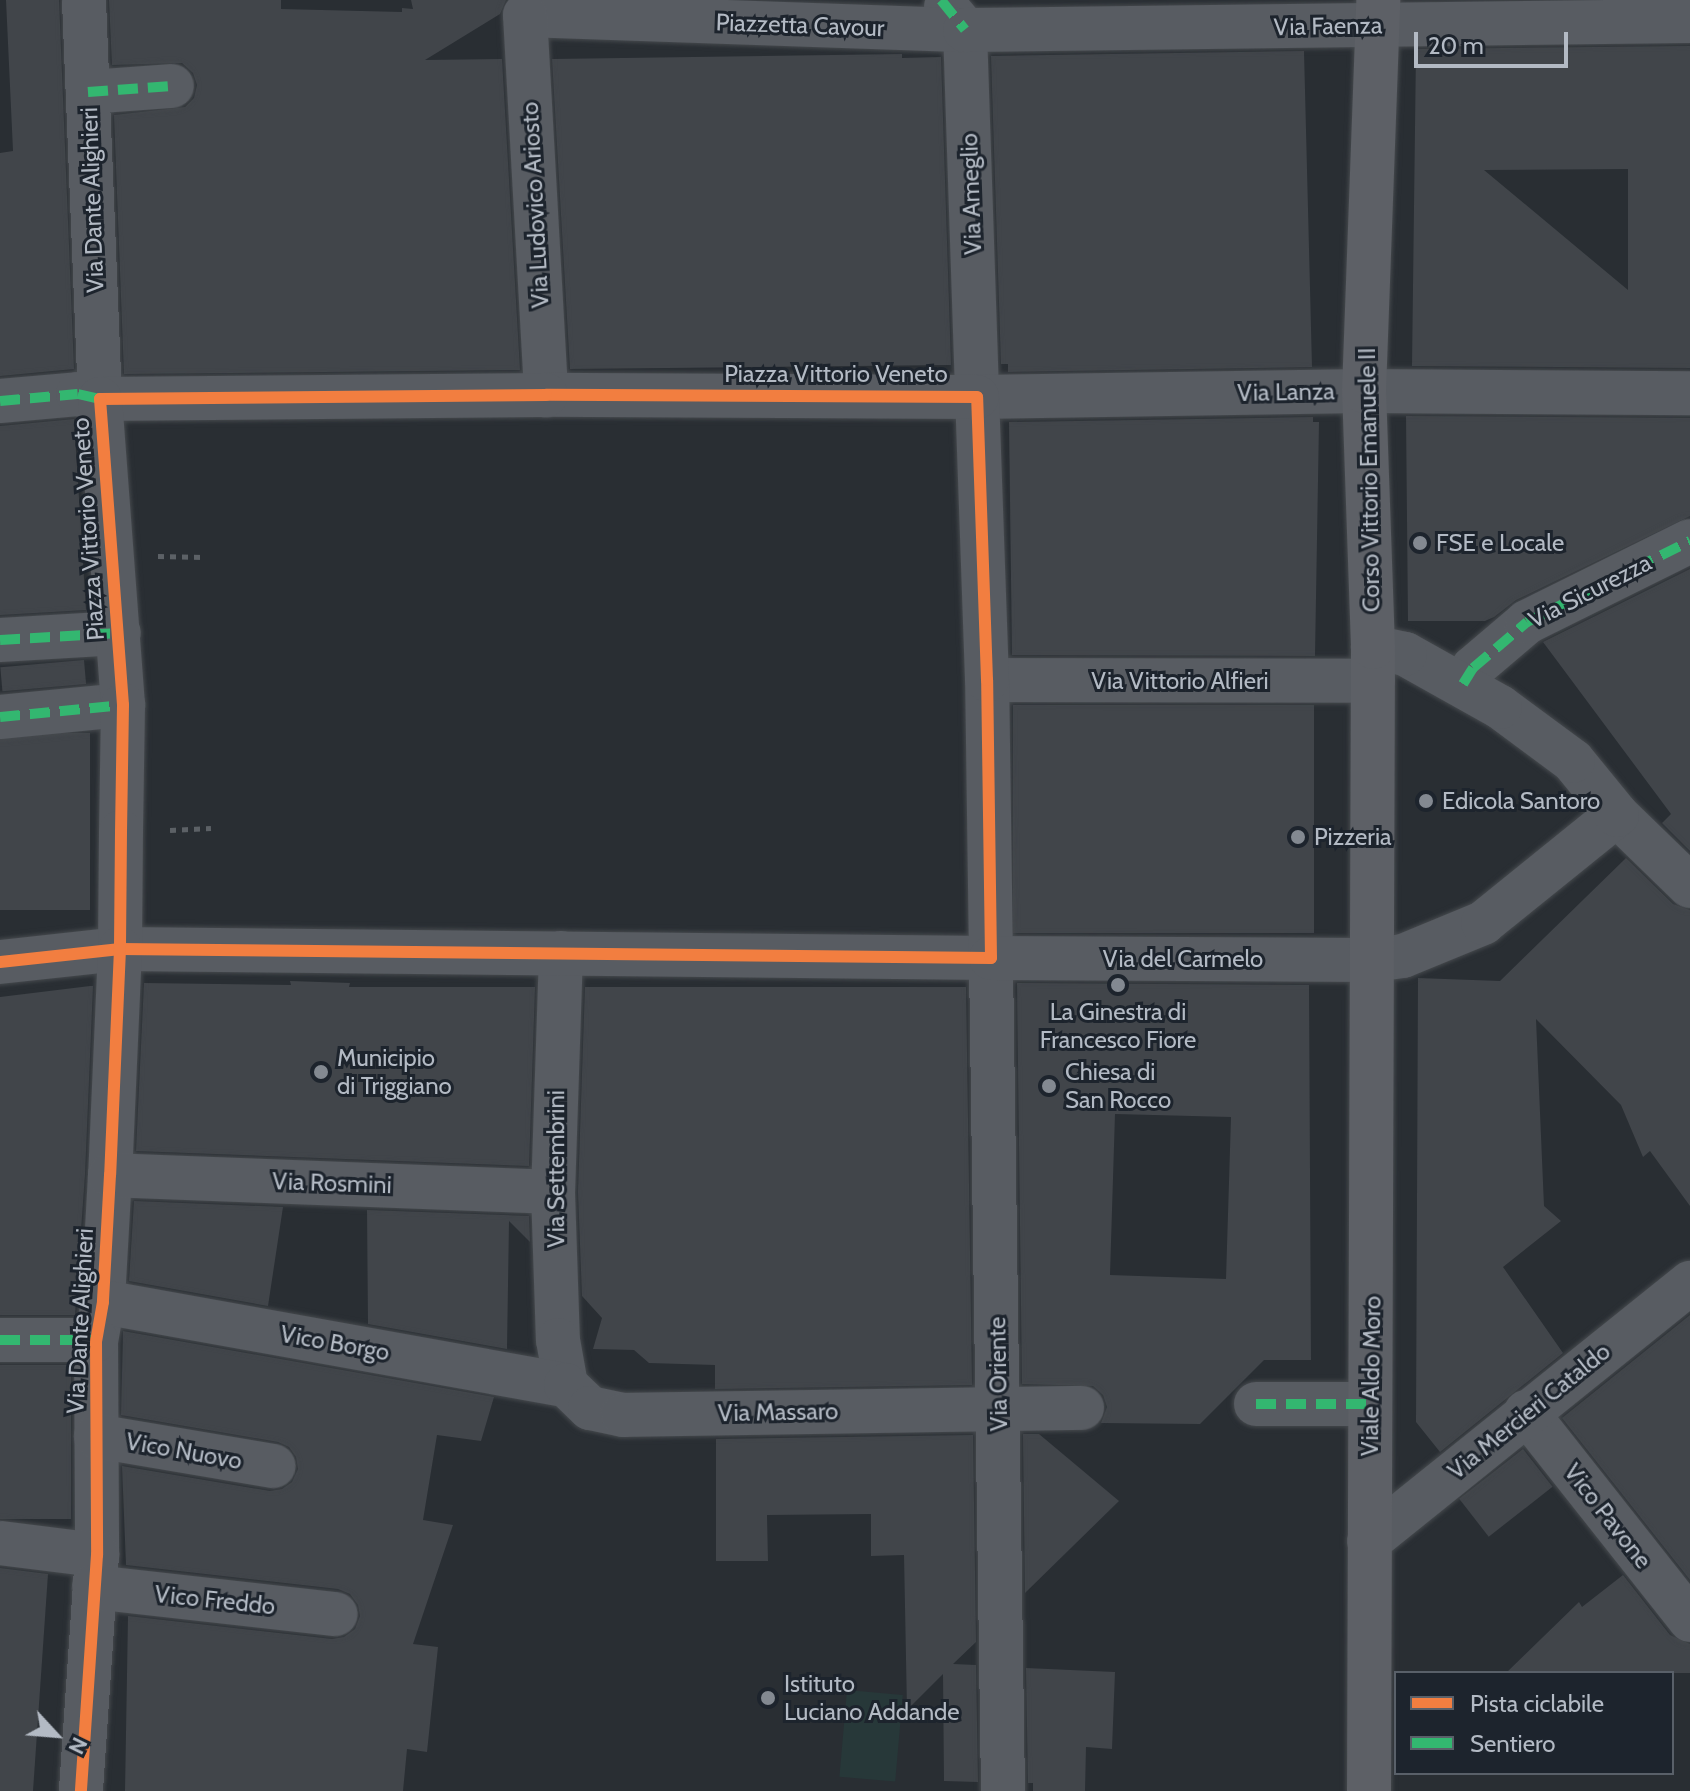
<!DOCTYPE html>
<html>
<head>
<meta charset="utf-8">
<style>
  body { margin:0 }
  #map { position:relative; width:1690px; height:1791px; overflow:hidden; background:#292e33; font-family:Cabin,sans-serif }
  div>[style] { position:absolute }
  .green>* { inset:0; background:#273839; transform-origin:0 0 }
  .building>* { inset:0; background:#41454a; transform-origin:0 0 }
  .path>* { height:5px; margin-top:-2.5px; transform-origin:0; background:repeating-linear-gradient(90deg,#5c6166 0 6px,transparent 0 12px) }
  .roads { filter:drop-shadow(0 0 2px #45494d) drop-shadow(0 0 2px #45494d) }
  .street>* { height:44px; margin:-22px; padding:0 22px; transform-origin:22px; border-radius:22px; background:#585c62 }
  .secondary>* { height:44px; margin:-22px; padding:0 22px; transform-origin:22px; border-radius:22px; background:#5d6066 }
  .quiet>* { height:10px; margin-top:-5px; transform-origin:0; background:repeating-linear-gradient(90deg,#33b770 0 20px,transparent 0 30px) }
  .cycleway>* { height:12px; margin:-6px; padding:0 6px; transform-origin:6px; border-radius:6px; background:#f27e40 }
  .dots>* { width:22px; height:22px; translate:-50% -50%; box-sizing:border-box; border:4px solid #1d242d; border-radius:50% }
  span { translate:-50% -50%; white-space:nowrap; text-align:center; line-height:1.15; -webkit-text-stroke:6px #1d242d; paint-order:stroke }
  .street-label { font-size:24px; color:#b3bac4 }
  .poi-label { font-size:24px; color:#b3bac4 }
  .left { translate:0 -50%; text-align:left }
  .legend { position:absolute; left:1394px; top:1671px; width:280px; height:104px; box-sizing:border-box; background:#1d242d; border:2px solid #596069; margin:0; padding:10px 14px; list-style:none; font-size:24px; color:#b3bac4 }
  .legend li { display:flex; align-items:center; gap:16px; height:40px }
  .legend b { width:40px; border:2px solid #596069 }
  .north { position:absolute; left:16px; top:1695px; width:80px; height:80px; -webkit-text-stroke:6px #1d242d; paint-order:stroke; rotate:116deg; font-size:22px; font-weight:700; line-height:32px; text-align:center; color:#b3bac4 }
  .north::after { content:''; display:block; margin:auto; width:28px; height:36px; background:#b3bac4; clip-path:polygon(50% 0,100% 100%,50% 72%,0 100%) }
  .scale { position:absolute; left:1414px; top:32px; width:154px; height:36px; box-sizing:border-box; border:4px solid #b3bac4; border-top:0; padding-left:10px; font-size:24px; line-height:28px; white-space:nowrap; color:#b3bac4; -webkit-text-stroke:6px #1d242d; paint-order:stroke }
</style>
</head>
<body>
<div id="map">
  <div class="green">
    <i style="left:847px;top:1690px;width:56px;height:87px;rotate:5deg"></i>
  </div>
  <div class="building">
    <i style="clip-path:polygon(6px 0,59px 0,74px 369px,0 376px,0 153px,13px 151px)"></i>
    <i style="clip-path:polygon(109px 0,281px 0,281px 9px,402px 12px,402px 8px,413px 9px,411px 0,506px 0,500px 14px,425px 60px,502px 59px,520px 370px,124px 374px,114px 115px,185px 107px,194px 98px,197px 85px,193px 73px,182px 63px,112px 65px)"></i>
    <i style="clip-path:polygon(evenodd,1690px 46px,1690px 368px,1412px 366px,1416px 49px,1690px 46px,1628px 169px,1628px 290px,1484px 170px,1628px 169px)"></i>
    <i style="clip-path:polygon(1304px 51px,1312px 367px,1008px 372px,1008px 364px,1001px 364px,991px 56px)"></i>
    <i style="clip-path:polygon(902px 54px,902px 58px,941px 57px,951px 365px,570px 369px,552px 59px)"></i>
    <i style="clip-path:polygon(1406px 416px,1690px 418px,1690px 516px,1516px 600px,1494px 617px,1485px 621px,1408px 621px)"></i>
    <i style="clip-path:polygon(1313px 417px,1313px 422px,1319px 422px,1315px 656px,1012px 655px,1009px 422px)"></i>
    <i style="clip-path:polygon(74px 419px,86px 610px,0 615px,0 426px)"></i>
    <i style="clip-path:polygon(1690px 569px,1690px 851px,1662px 823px,1671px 814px,1543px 642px)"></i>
    <i style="left:84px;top:660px;width:24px;height:84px;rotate:85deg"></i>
    <i style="left:1013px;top:705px;width:301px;height:228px"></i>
    <i style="left:90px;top:733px;width:177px;height:90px;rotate:90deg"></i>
    <i style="clip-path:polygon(1626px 858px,1673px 904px,1690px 910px,1690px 1206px,1650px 1151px,1643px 1157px,1621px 1105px,1536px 1019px,1544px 1206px,1561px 1221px,1503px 1267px,1563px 1353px,1440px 1452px,1416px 1422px,1418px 978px,1500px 981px)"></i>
    <i style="clip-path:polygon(290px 981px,350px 983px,349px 987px,535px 987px,529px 1166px,136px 1151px,144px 983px,291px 985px)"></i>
    <i style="clip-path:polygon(evenodd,1017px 983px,1309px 985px,1311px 1360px,1264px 1360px,1200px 1424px,1101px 1423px,1107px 1407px,1103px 1395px,1093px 1386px,1022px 1384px,1017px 983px,1115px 1114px,1231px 1117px,1226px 1279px,1110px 1275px,1115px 1114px)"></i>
    <i style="clip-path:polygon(90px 986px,93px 986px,85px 1174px,75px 1315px,0 1315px,0 997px)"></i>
    <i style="clip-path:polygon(585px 987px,966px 987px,972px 1385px,715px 1389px,715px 1365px,649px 1363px,634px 1350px,593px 1349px,602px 1318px,582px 1296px,578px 1192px)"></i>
    <i style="clip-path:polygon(134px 1201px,283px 1207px,268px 1306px,129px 1281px)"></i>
    <i style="clip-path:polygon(367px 1210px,529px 1216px,530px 1242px,509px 1221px,507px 1349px,368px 1324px)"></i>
    <i style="clip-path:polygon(1690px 1315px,1690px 1580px,1562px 1418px)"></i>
    <i style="clip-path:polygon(123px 1331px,494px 1397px,481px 1441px,437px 1435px,423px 1520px,453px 1525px,413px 1644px,438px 1647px,427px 1752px,407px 1749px,403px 1791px,125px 1791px,128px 1616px,332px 1639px,344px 1637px,355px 1629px,360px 1616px,358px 1605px,350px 1594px,338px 1589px,126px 1565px,122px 1466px,270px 1491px,282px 1489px,292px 1482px,298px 1469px,296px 1457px,289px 1447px,278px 1442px,121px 1415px)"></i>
    <i style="left:0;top:1365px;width:71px;height:154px"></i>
    <i style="clip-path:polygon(1023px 1434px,1039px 1434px,1119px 1501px,1025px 1593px)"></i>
    <i style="clip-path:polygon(973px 1435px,976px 1642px,953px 1664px,976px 1665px,978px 1782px,944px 1781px,943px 1674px,907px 1710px,904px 1555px,871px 1556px,871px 1514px,767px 1515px,768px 1561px,716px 1561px,716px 1439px)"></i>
    <i style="left:1523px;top:1449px;width:48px;height:81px;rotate:52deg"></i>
    <i style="clip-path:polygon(0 1568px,48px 1574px,33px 1791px,0 1791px)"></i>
    <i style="clip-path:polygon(1623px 1575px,1670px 1635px,1690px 1644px,1690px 1673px,1506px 1673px,1579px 1602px,1582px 1607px)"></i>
    <i style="clip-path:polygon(1026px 1668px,1115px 1672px,1112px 1749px,1086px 1747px,1085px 1791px,1033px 1791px,1033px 1783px,1028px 1783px)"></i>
  </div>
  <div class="path">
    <i style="left:158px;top:556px;width:46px;rotate:1.2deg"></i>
    <i style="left:170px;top:830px;width:41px;rotate:-2.8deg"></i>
  </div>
  <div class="roads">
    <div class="street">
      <i style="left:946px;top:7px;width:30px;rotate:50deg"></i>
      <i style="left:965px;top:30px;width:367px;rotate:88.1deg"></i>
      <i style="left:977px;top:397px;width:387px;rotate:-0.9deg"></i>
      <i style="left:1364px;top:391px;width:326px;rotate:0.4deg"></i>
      <i style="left:525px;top:15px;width:440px;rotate:2deg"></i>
      <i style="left:965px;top:30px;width:725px;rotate:-0.71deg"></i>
      <i style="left:525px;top:15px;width:381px;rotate:86.8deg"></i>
      <i style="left:88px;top:92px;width:84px;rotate:-4.1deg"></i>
      <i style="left:0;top:401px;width:78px;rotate:-5.1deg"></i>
      <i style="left:78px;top:394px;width:23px;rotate:13deg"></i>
      <i style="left:100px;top:399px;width:399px;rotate:-92.3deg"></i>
      <i style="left:0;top:640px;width:119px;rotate:-3.4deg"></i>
      <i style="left:987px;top:680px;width:386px;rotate:0.1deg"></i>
      <i style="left:1463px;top:684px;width:19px;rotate:-58deg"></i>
      <i style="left:1473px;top:668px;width:71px;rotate:-40.4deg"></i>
      <i style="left:1527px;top:622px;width:182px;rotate:-26.4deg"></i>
      <i style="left:0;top:717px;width:124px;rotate:-5.6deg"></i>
      <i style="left:1617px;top:815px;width:102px;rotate:44.2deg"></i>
      <i style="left:561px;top:953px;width:239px;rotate:91.9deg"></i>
      <i style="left:553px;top:1192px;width:148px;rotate:88.1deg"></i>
      <i style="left:558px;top:1340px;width:46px;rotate:79.9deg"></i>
      <i style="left:0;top:962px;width:121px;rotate:-6.2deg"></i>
      <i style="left:120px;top:949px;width:871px;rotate:0.59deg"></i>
      <i style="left:991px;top:958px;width:278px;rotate:-90.8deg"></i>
      <i style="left:987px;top:680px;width:283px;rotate:-92deg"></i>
      <i style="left:977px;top:397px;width:431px;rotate:-179.7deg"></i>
      <i style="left:546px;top:395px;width:446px;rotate:179.5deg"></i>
      <i style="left:100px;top:399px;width:307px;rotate:85.7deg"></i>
      <i style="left:123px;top:705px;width:127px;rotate:90.9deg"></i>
      <i style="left:121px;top:832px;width:117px;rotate:90.5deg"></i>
      <i style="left:120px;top:949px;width:226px;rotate:92.5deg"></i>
      <i style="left:110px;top:1175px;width:127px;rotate:93.2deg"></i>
      <i style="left:103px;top:1302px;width:39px;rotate:100deg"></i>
      <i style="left:96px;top:1340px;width:215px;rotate:89.7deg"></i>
      <i style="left:97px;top:1555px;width:237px;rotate:93.9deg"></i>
      <i style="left:110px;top:1175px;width:443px;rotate:2.2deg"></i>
      <i style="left:103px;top:1302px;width:470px;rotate:10.2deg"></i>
      <i style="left:0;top:1340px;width:96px"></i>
      <i style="left:566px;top:1385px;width:33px;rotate:44deg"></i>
      <i style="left:590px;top:1408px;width:34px;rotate:12deg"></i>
      <i style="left:623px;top:1415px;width:459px;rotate:-0.9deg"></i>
      <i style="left:1256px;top:1404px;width:114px"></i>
      <i style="left:1526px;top:1412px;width:265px;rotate:51.7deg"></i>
      <i style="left:96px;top:1436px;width:180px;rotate:9.6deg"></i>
      <i style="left:1369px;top:1541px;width:412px;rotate:-38.8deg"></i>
      <i style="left:0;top:1543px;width:98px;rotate:7.1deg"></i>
      <i style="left:94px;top:1587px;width:243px;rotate:6.4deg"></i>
      <i style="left:1003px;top:1791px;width:833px;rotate:-90.83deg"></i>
      <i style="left:991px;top:958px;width:383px;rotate:0.3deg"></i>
      <i style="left:1374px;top:960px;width:29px;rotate:-8deg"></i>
      <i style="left:1403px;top:956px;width:87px;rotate:-22.4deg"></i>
      <i style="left:1483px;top:923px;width:172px;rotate:-38.9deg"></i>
      <i style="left:1617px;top:815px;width:70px;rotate:-129.2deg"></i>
      <i style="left:1573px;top:761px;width:91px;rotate:-143.5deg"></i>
      <i style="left:1500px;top:707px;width:109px;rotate:-150.8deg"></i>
      <i style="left:1405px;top:654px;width:33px;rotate:-168deg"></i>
    </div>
    <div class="secondary">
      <i style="left:1369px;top:1791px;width:1144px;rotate:-89.8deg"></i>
      <i style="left:1373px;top:647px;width:256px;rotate:-92deg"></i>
      <i style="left:1364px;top:391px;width:391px;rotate:-87.9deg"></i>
    </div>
  </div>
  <div class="quiet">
    <i style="left:941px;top:0;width:38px;rotate:51deg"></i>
    <i style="left:88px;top:92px;width:84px;rotate:-4.1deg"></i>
    <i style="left:0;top:401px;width:78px;rotate:-5.1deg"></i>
    <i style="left:78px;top:394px;width:23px;rotate:13deg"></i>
    <i style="left:0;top:640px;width:119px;rotate:-3.4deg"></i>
    <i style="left:1463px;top:684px;width:19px;rotate:-58deg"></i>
    <i style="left:1473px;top:668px;width:71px;rotate:-40.4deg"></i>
    <i style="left:1527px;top:622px;width:182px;rotate:-26.4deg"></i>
    <i style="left:0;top:717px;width:124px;rotate:-5.6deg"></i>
    <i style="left:0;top:1340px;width:96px"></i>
    <i style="left:1256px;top:1404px;width:114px"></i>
  </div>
  <div class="cycleway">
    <i style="left:0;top:962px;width:121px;rotate:-6.2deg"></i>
    <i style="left:120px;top:949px;width:871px;rotate:0.59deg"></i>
    <i style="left:991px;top:958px;width:278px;rotate:-90.8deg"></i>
    <i style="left:987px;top:680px;width:283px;rotate:-92deg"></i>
    <i style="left:977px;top:397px;width:431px;rotate:-179.7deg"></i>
    <i style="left:546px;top:395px;width:446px;rotate:179.5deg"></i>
    <i style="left:100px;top:399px;width:307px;rotate:85.7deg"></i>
    <i style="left:123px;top:705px;width:127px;rotate:90.9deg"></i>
    <i style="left:121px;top:832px;width:117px;rotate:90.5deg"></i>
    <i style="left:120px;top:949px;width:226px;rotate:92.5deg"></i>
    <i style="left:110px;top:1175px;width:127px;rotate:93.2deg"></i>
    <i style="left:103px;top:1302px;width:39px;rotate:100deg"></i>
    <i style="left:96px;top:1340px;width:215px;rotate:89.7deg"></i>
    <i style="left:97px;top:1555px;width:237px;rotate:93.9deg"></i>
  </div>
  <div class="dots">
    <i style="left:1420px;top:543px;background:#838991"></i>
    <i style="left:1426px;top:801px;background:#838991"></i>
    <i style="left:1298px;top:837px;background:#838991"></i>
    <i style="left:1118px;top:985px;background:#838991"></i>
    <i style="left:321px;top:1072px;background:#838991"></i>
    <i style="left:1049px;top:1086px;background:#838991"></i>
    <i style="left:768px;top:1698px;background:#838991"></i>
  </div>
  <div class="street-label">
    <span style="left:800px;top:25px;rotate:2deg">Piazzetta Cavour</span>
    <span style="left:1328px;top:26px;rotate:-1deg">Via Faenza</span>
    <span style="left:971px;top:194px;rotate:-92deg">Via Ameglio</span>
    <span style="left:92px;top:200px;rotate:-92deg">Via Dante Alighieri</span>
    <span style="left:535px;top:205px;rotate:-93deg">Via Ludovico Ariosto</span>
    <span style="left:836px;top:374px">Piazza Vittorio Veneto</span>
    <span style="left:1286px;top:392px;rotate:-1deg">Via Lanza</span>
    <span style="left:1369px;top:480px;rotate:-91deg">Corso Vittorio Emanuele II</span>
    <span style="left:88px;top:529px;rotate:-94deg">Piazza Vittorio Veneto</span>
    <span style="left:1590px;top:591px;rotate:-27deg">Via Sicurezza</span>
    <span style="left:1180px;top:681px">Via Vittorio Alfieri</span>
    <span style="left:1183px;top:959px">Via del Carmelo</span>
    <span style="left:556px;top:1169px;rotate:-90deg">Via Settembrini</span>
    <span style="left:332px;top:1183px;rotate:2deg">Via Rosmini</span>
    <span style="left:80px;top:1321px;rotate:-87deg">Via Dante Alighieri</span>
    <span style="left:335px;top:1343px;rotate:10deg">Vico Borgo</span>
    <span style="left:998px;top:1374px;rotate:-91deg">Via Oriente</span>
    <span style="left:1371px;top:1376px;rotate:-89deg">Viale Aldo Moro</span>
    <span style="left:1529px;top:1411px;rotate:-39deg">Via Mercieri Cataldo</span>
    <span style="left:778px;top:1412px;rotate:-1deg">Via Massaro</span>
    <span style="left:184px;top:1451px;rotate:10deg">Vico Nuovo</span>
    <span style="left:1608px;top:1516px;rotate:52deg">Vico Pavone</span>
    <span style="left:215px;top:1600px;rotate:6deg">Vico Freddo</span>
  </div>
  <div class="poi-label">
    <span class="left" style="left:1436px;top:543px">FSE e Locale</span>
    <span class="left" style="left:1442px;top:801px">Edicola Santoro</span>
    <span class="left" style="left:1314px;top:837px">Pizzeria</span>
    <span style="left:1118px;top:1026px">La Ginestra di<br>Francesco Fiore</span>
    <span class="left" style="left:337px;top:1072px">Municipio<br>di Triggiano</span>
    <span class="left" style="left:1065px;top:1086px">Chiesa di<br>San Rocco</span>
    <span class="left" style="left:784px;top:1698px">Istituto<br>Luciano Addande</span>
  </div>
  <ul class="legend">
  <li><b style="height:10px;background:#f27e40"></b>Pista ciclabile</li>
  <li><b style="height:10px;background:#33b770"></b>Sentiero</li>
  </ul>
  <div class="north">N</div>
  <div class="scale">20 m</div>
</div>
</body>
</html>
